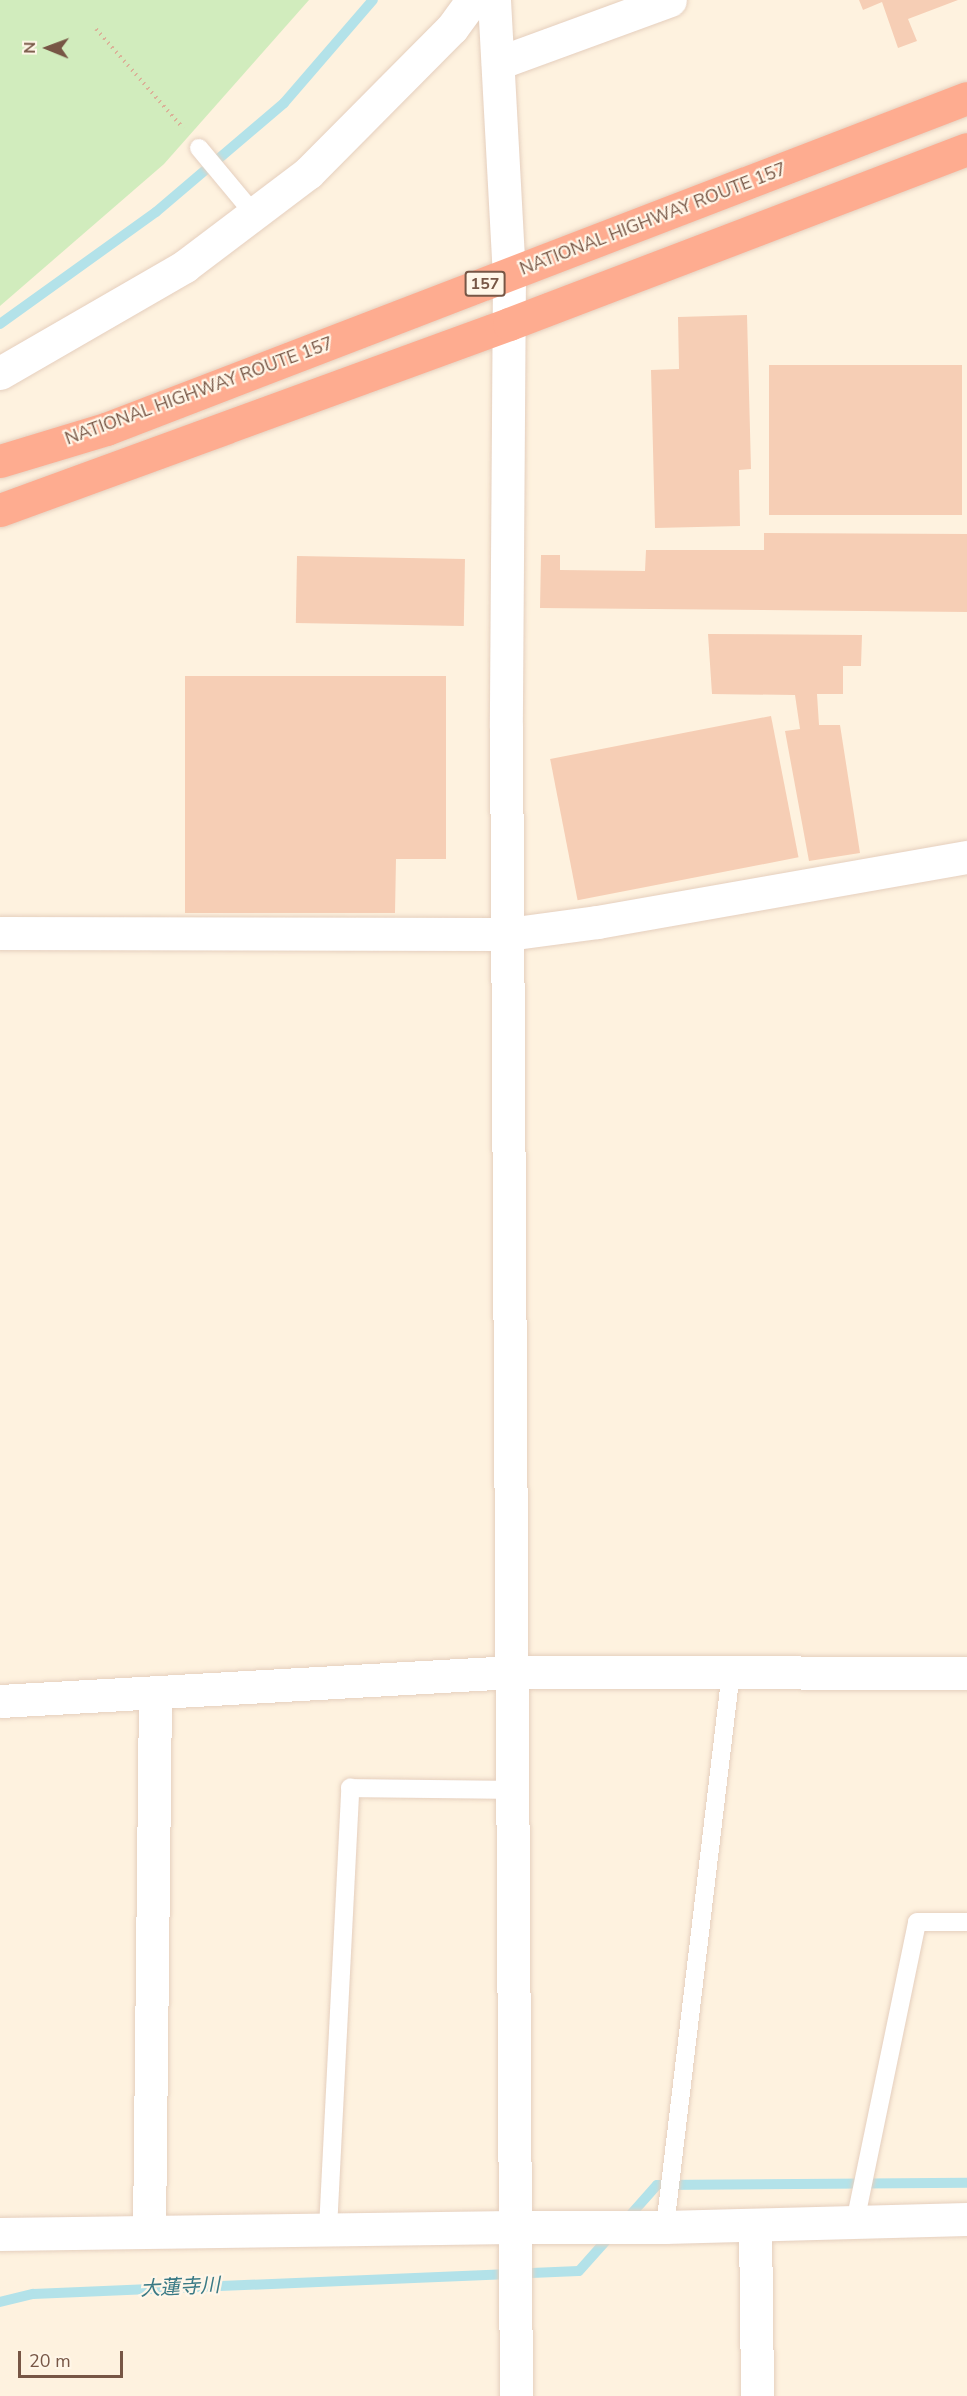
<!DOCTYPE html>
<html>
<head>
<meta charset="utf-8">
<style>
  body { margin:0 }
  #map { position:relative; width:967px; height:2396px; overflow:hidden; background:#fef2df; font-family:"Nunito Sans","Noto Sans JP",sans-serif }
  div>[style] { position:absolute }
  .green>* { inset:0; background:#d1ecbd }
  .stream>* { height:10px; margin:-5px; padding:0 5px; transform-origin:5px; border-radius:5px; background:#b3e2e9 }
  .building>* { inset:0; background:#f6ceb5; transform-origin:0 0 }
  .path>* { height:4px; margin-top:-2px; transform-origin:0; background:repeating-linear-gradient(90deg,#dab198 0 1.5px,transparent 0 6px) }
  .roads { filter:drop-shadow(0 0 2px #e5cfbe) drop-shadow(0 0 2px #e5cfbe) }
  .lane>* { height:18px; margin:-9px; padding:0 9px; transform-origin:9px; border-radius:9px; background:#fff }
  .street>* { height:33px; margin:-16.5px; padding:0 16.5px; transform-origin:16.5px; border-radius:16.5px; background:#fff }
  .secondary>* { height:33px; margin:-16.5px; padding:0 16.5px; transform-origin:16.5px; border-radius:16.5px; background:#fff }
  .highway>* { height:33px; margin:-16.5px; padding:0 16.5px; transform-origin:16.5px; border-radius:16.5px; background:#feac90 }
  span { translate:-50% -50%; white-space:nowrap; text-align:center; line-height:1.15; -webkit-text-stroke:4.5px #fff6e8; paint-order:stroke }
  .shield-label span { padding:2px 4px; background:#fff6e8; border:2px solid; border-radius:4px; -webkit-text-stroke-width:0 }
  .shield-label { font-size:16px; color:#775645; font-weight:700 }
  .street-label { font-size:18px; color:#775645 }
  .water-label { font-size:20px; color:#3a7a85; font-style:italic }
  .north { position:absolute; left:18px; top:18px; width:60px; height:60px; -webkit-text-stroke:4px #fff6e8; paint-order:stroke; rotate:271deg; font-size:16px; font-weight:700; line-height:24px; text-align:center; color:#775645 }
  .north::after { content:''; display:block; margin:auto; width:21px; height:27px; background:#775645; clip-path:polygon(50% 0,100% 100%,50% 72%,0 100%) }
  .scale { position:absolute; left:18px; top:2351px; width:105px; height:27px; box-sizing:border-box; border:3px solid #775645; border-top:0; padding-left:8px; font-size:18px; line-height:21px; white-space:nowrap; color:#775645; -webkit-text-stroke:4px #fff6e8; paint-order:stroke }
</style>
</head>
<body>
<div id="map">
  <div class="green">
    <i style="clip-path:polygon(0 0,309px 0,164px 164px,0 306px)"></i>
  </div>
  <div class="stream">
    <i style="left:0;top:324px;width:192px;rotate:-35.7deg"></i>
    <i style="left:156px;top:212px;width:168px;rotate:-40.4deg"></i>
    <i style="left:284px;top:103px;width:136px;rotate:-49.2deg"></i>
    <i style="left:625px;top:2221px;width:48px;rotate:-48.4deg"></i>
    <i style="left:657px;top:2185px;width:310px;rotate:-0.4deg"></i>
    <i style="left:0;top:2302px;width:34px;rotate:-14deg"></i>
    <i style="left:33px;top:2294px;width:546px;rotate:-2.41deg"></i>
    <i style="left:579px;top:2271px;width:50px;rotate:-48.3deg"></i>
  </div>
  <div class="building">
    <i style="clip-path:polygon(859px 0,958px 0,908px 19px,917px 41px,898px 48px,882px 2px,863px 10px)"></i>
    <i style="clip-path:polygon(747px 315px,751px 469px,739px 470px,740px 526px,655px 528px,651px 370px,679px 369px,678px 317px)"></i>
    <i style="left:962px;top:365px;width:150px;height:193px;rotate:90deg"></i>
    <i style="clip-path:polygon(764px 533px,967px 534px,967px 612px,540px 608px,541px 555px,560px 555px,560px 570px,645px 571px,646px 550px,764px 550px)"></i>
    <i style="left:297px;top:556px;width:168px;height:67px;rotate:1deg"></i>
    <i style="clip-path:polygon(708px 634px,862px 635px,861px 666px,843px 666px,843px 694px,817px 694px,819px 725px,840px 725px,860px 853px,809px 861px,785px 731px,800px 729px,795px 695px,712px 694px)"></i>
    <i style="clip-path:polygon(185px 676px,446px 676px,446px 859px,396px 859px,395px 913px,185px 913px)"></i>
    <i style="left:771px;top:716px;width:144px;height:225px;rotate:79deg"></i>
  </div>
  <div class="path">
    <i style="left:96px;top:29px;width:132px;rotate:48.7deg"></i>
  </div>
  <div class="roads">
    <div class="lane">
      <i style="left:199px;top:148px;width:86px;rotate:50.2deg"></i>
      <i style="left:855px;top:2222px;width:306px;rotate:-78.3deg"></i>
      <i style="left:917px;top:1922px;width:50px"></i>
      <i style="left:665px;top:2227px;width:559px;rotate:-83.22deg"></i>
      <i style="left:328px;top:2229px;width:442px;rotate:-87.1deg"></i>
      <i style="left:350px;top:1788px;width:162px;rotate:0.7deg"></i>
    </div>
    <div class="street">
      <i style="left:494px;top:0;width:274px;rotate:86.9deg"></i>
      <i style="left:509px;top:274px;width:453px;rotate:90.4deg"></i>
      <i style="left:506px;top:727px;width:1669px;rotate:89.66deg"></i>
      <i style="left:498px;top:63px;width:183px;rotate:-20.1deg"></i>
      <i style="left:0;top:373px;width:214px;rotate:-30deg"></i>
      <i style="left:185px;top:266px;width:154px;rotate:-37.1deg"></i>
      <i style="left:308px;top:173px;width:204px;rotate:-45.2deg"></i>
      <i style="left:452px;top:28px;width:34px;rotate:-54deg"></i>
      <i style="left:0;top:1701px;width:513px;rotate:-3.24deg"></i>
      <i style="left:512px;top:1672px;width:455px;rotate:0.1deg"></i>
      <i style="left:755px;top:2225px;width:171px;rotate:89.3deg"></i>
      <i style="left:149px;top:2231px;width:538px;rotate:-89.36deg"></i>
      <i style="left:0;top:2234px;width:515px;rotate:-0.78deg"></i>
    </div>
    <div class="secondary">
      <i style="left:0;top:933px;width:508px;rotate:0.11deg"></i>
      <i style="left:508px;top:934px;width:91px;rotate:-7.6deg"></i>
      <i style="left:598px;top:922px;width:375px;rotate:-10deg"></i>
      <i style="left:515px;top:2227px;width:150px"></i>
      <i style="left:665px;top:2227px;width:302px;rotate:-1.5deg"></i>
    </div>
    <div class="highway">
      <i style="left:0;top:461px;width:111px;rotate:-16.8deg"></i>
      <i style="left:106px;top:429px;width:922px;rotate:-21.03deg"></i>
      <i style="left:0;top:510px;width:542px;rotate:-20.07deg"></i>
      <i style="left:509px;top:324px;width:490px;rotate:-20.9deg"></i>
    </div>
  </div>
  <div class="shield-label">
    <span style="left:485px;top:284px">157</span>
  </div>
  <div class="street-label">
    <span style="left:653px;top:219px;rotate:-21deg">NATIONAL HIGHWAY ROUTE 157</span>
    <span style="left:199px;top:391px;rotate:-20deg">NATIONAL HIGHWAY ROUTE 157</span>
  </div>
  <div class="water-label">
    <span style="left:180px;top:2287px;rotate:-3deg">大蓮寺川</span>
  </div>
  <div class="north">N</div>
  <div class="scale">20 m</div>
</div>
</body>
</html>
